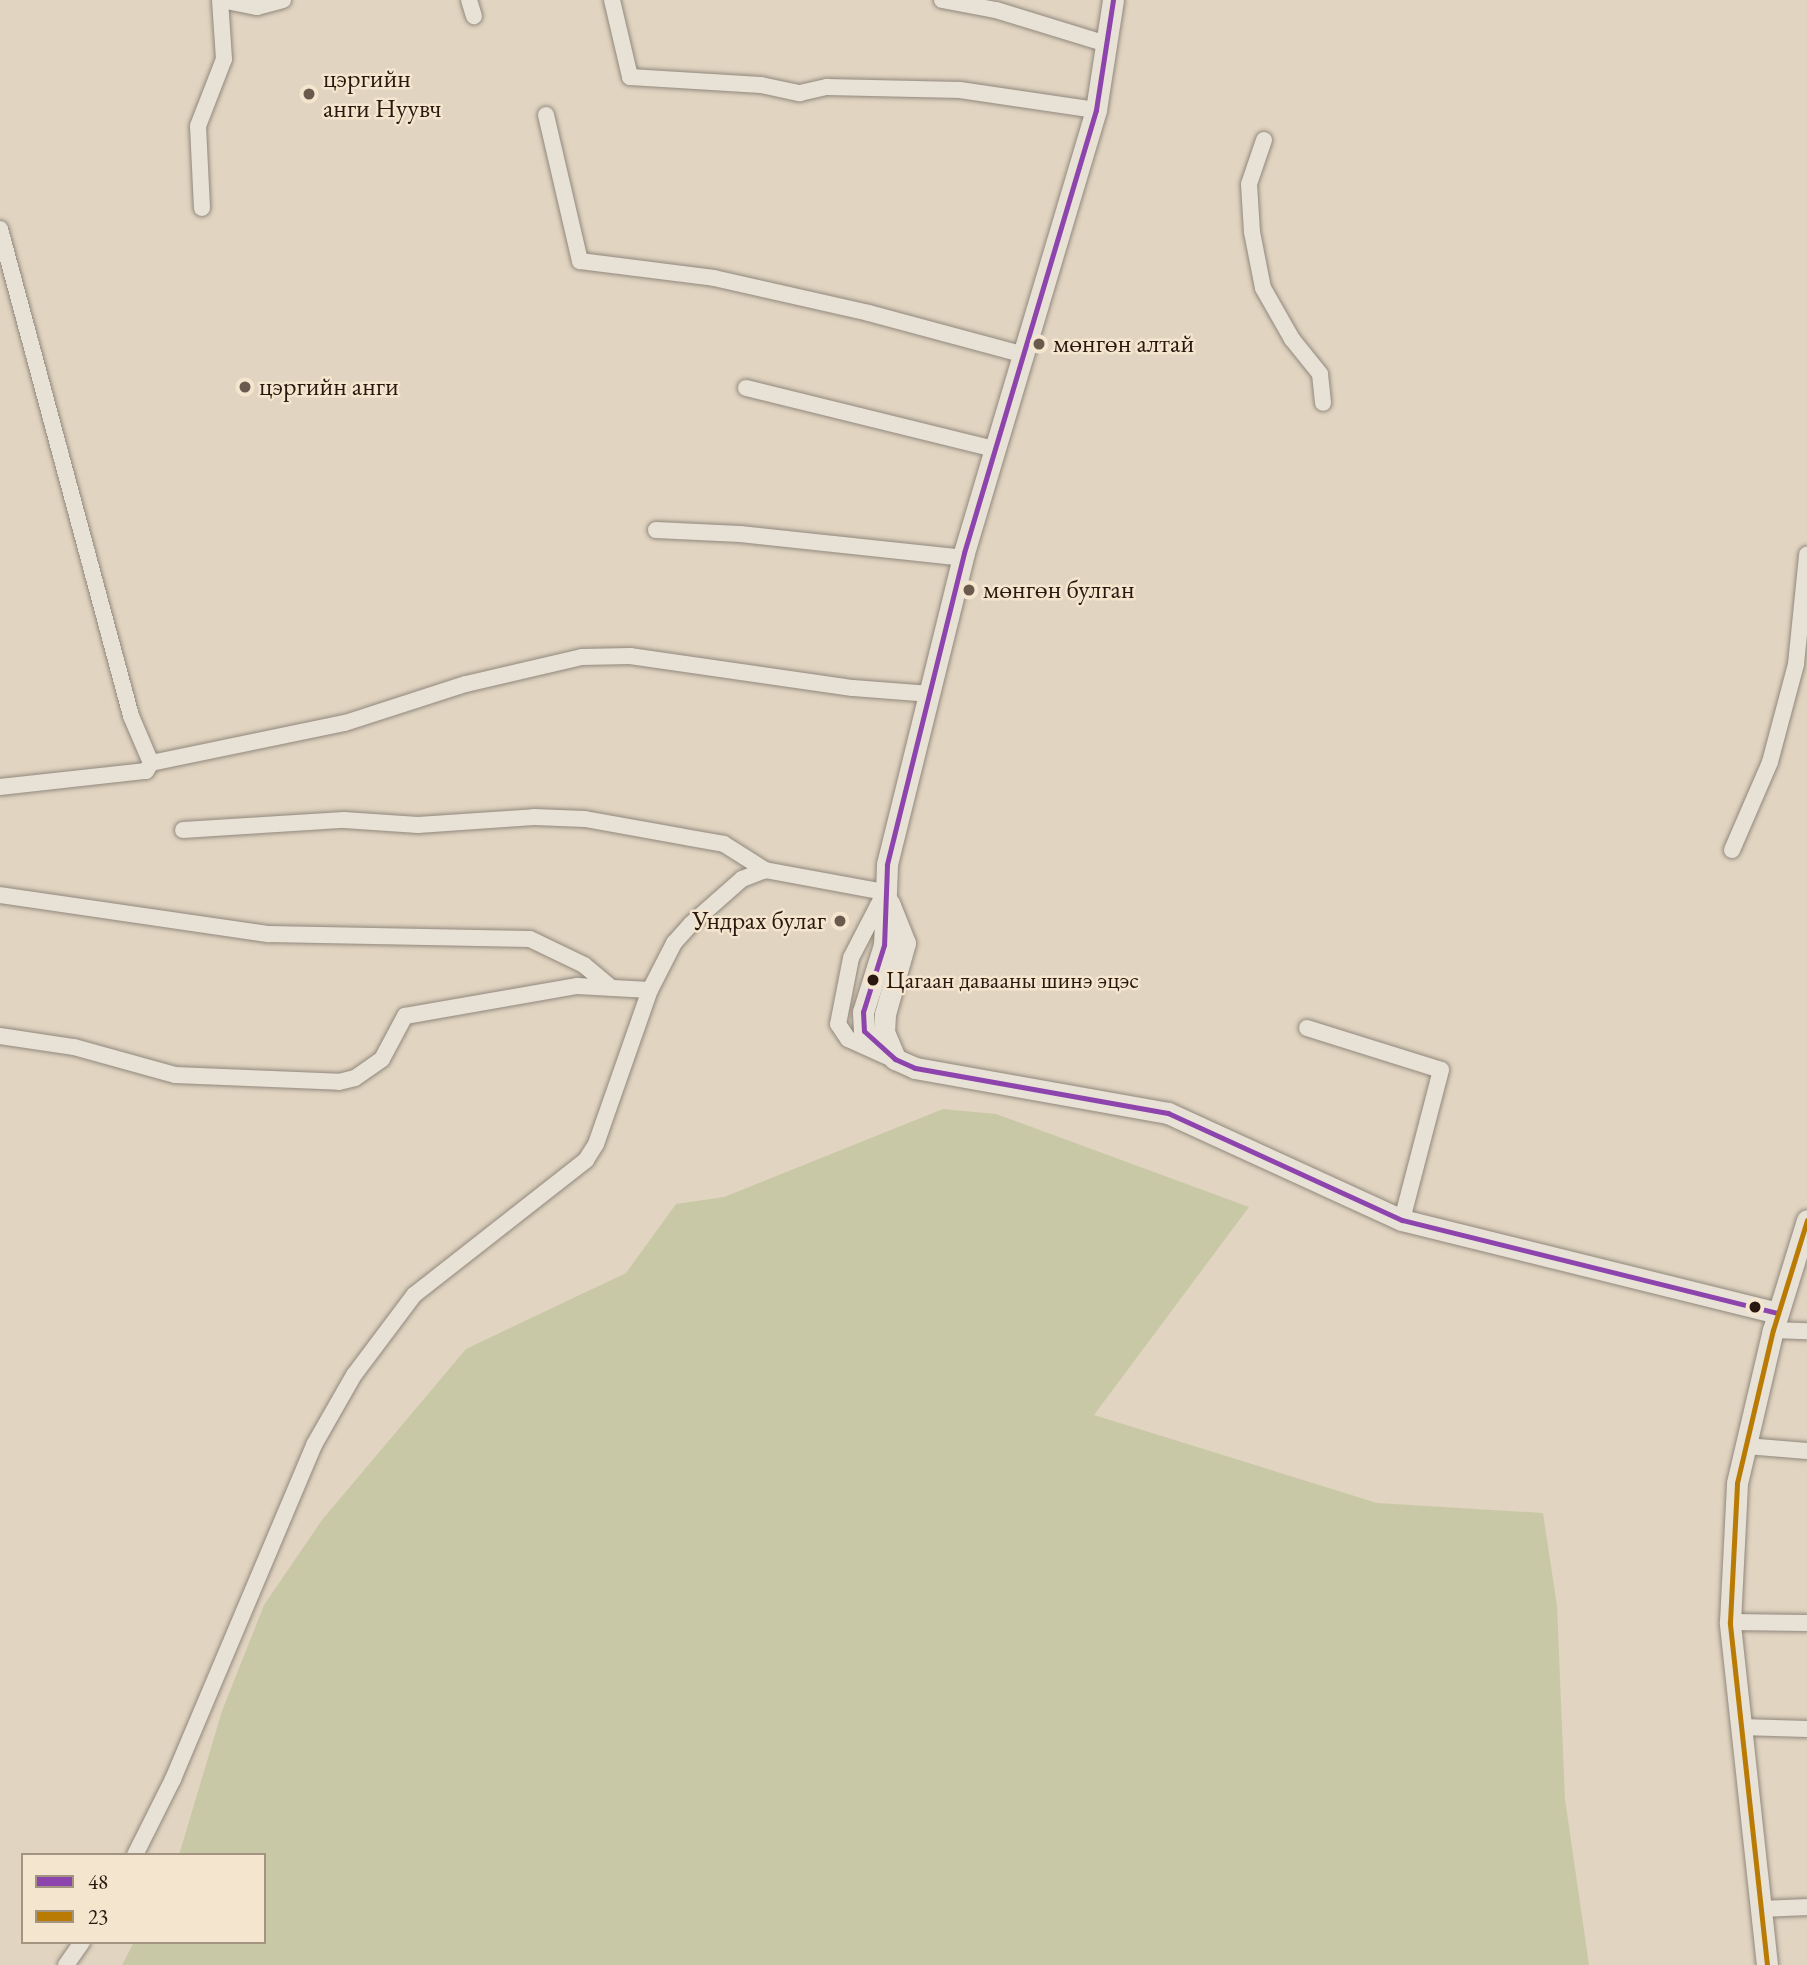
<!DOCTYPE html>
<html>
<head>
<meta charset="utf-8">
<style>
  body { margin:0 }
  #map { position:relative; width:1807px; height:1965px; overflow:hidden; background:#e1d4c1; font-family:"EB Garamond",serif }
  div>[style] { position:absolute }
  .green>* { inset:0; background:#c9c8a6 }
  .roads { filter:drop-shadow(0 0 2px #91887c) drop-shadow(0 0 2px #91887c) }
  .minor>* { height:16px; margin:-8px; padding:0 8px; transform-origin:8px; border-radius:8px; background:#e7e1d6 }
  .secondary>* { height:21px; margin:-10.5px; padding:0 10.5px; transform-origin:10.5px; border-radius:10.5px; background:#e7e1d6 }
  .bus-1>* { height:5px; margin:-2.5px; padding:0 2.5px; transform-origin:2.5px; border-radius:2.5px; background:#8e44ad }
  .bus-2>* { height:5px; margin:-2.5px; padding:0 2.5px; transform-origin:2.5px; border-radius:2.5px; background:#ba7b05 }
  .dots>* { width:19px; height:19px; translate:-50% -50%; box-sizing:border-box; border:4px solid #f4e6ce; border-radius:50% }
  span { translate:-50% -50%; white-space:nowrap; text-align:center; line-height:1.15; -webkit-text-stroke:5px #f4e6ce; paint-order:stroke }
  .bus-label { font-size:24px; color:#2a1810 }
  .left { translate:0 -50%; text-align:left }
  .poi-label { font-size:26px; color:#2a1810 }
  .right { translate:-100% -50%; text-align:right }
  .legend { position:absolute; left:21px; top:1853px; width:245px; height:91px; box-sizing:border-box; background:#f4e6ce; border:2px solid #a39482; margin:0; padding:9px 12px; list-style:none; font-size:21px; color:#2a1810 }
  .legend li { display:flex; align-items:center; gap:14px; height:35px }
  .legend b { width:35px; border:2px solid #a39482 }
</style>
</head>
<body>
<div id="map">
  <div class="green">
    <i style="clip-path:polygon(943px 1109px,996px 1114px,1249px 1207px,1094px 1415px,1377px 1503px,1543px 1513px,1557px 1606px,1565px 1799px,1589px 1965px,122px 1965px,134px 1942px,264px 1942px,264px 1855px,179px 1855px,222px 1711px,264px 1605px,322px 1520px,466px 1349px,626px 1273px,676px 1204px,724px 1197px)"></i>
  </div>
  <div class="roads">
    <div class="minor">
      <i style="left:221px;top:0;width:37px;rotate:11deg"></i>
      <i style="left:257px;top:7px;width:27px;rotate:-15deg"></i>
      <i style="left:469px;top:0;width:17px;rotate:73deg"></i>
      <i style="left:612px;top:0;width:79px;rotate:76.8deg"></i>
      <i style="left:630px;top:77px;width:131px;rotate:3.5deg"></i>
      <i style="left:761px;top:85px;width:40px;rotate:12deg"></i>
      <i style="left:800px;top:93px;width:28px;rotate:-13deg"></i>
      <i style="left:827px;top:87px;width:133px;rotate:1.3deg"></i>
      <i style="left:960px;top:90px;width:137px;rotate:8.4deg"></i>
      <i style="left:942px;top:0;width:55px;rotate:10.5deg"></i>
      <i style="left:996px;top:10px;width:112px;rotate:17.1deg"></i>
      <i style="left:546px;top:115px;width:150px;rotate:76.9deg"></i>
      <i style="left:580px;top:261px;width:135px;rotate:7.2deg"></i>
      <i style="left:714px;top:278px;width:159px;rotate:12.7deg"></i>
      <i style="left:869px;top:313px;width:162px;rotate:15.1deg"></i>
      <i style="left:1264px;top:140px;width:46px;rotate:108.8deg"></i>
      <i style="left:1249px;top:184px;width:48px;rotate:86.4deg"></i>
      <i style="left:1252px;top:232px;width:57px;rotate:78.9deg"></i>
      <i style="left:1263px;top:288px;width:59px;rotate:60.4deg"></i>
      <i style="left:1292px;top:339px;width:45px;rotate:51.3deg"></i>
      <i style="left:1320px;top:374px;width:29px;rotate:84deg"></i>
      <i style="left:202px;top:208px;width:82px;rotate:-92.8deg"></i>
      <i style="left:198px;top:126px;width:72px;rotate:-68.8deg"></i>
      <i style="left:224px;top:59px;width:59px;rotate:-93.9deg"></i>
      <i style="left:0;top:229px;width:504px;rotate:74.94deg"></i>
      <i style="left:131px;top:716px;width:51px;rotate:66.9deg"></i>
      <i style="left:746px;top:388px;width:256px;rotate:13.8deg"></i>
      <i style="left:656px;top:530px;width:84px;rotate:2.7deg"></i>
      <i style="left:740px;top:534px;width:224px;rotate:6.1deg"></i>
      <i style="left:0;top:787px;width:147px;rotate:-6.3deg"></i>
      <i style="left:146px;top:771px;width:9px;rotate:-58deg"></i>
      <i style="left:151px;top:763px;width:198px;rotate:-11.7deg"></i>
      <i style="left:345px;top:723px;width:127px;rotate:-17.9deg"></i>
      <i style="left:466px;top:684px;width:119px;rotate:-13.1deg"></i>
      <i style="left:582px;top:657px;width:48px;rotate:-1.2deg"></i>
      <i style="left:630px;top:656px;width:225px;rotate:8.2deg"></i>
      <i style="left:853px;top:688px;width:78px;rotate:4.4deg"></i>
      <i style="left:183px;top:830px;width:161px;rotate:-3.6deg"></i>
      <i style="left:344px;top:820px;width:74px;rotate:3.9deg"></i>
      <i style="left:418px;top:825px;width:116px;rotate:-3.9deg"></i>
      <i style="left:534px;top:817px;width:51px;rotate:2.2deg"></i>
      <i style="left:585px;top:819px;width:141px;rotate:10.2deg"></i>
      <i style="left:724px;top:844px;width:49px;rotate:32.4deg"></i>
      <i style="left:1732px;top:850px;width:96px;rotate:-66.6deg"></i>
      <i style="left:1770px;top:762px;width:101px;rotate:-75.1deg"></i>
      <i style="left:1796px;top:664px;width:110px;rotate:-84.2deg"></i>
      <i style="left:0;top:895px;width:271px;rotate:8.3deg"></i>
      <i style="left:268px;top:934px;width:262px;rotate:1.1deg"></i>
      <i style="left:530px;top:939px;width:60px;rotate:25.7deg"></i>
      <i style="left:584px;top:965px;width:35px;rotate:40deg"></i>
      <i style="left:1307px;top:1028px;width:140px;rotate:17.4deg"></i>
      <i style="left:1441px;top:1070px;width:155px;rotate:104.6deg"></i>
      <i style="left:0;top:1036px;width:75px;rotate:8.5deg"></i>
      <i style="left:74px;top:1047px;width:105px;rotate:15.5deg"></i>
      <i style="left:175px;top:1075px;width:164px;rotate:2.4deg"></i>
      <i style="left:339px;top:1082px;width:16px;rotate:-14deg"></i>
      <i style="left:355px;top:1078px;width:33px;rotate:-35deg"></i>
      <i style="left:382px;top:1059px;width:49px;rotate:-61.9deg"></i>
      <i style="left:405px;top:1016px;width:175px;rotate:-9.9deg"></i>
      <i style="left:577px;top:986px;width:73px;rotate:3.1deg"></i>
      <i style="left:1773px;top:1330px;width:34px;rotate:2deg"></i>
      <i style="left:1746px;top:1446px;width:61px;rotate:4.7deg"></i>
      <i style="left:1730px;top:1622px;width:77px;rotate:0.7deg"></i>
      <i style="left:1741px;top:1727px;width:66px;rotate:1.7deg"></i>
      <i style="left:135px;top:1855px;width:85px;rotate:-63.4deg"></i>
      <i style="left:173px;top:1779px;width:363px;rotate:-67.1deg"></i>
      <i style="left:314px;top:1445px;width:81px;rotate:-60.3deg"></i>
      <i style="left:354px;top:1375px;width:100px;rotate:-53.1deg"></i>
      <i style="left:414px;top:1295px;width:219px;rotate:-38.1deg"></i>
      <i style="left:586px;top:1160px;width:19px;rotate:-58deg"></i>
      <i style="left:596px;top:1144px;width:163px;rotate:-70.7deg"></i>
      <i style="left:650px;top:990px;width:53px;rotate:-62.9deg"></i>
      <i style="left:674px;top:943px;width:25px;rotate:-48deg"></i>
      <i style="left:691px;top:924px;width:68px;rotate:-41.4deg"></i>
      <i style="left:742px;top:879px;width:25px;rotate:-21deg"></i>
      <i style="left:765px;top:870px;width:122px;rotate:10.4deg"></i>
      <i style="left:885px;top:892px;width:74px;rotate:117.3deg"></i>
      <i style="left:851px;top:958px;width:67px;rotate:101.1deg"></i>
      <i style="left:838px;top:1024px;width:18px;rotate:56deg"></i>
      <i style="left:848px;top:1039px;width:42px;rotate:24.1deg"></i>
      <i style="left:1762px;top:1909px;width:45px;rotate:-2.5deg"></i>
      <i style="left:66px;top:1965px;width:28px;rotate:-55deg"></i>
    </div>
    <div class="secondary">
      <i style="left:1113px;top:0;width:111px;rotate:98.8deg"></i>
      <i style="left:1096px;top:110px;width:462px;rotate:106.6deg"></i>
      <i style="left:964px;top:553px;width:321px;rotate:103.9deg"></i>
      <i style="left:887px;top:865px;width:80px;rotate:92.1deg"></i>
      <i style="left:884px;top:945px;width:70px;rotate:107.4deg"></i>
      <i style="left:863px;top:1012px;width:19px;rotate:87deg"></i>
      <i style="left:864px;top:1031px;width:42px;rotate:42.1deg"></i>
      <i style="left:895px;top:1059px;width:22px;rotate:24deg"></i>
      <i style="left:915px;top:1068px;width:257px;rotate:10.1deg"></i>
      <i style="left:1168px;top:1113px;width:257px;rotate:24.6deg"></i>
      <i style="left:1402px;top:1220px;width:387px;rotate:13.9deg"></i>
      <i style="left:889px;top:903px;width:43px;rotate:68.2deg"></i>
      <i style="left:905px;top:943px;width:74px;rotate:105.7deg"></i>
      <i style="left:885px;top:1014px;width:18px;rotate:93deg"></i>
      <i style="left:884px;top:1032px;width:26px;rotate:67deg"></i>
      <i style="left:1767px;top:1965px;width:345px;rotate:-96.2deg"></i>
      <i style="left:1730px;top:1622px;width:139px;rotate:-87.1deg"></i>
      <i style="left:1737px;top:1483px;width:157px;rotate:-76.8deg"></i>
      <i style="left:1773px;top:1330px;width:115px;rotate:-72.8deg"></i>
    </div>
  </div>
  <div class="bus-1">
    <i style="left:1113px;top:0;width:111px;rotate:98.8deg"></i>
    <i style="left:1096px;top:110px;width:462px;rotate:106.6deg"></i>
    <i style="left:964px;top:553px;width:321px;rotate:103.9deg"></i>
    <i style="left:887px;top:865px;width:80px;rotate:92.1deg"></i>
    <i style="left:884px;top:945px;width:70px;rotate:107.4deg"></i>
    <i style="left:863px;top:1012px;width:19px;rotate:87deg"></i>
    <i style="left:864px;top:1031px;width:42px;rotate:42.1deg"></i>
    <i style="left:895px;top:1059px;width:22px;rotate:24deg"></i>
    <i style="left:915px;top:1068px;width:257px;rotate:10.1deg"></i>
    <i style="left:1168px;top:1113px;width:257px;rotate:24.6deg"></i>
    <i style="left:1402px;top:1220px;width:387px;rotate:13.9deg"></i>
  </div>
  <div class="bus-2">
    <i style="left:1767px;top:1965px;width:345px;rotate:-96.2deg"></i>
    <i style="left:1730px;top:1622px;width:139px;rotate:-87.1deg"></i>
    <i style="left:1737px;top:1483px;width:157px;rotate:-76.8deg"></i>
    <i style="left:1773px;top:1330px;width:115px;rotate:-72.8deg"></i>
  </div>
  <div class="dots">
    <i style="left:309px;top:94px;background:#6a5a4e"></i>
    <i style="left:1039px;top:344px;background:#6a5a4e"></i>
    <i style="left:245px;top:387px;background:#6a5a4e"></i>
    <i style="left:969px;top:590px;background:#6a5a4e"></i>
    <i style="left:840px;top:921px;background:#6a5a4e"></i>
    <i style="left:873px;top:980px;background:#2a1810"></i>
    <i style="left:1755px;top:1307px;background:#2a1810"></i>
  </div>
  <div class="bus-label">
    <span class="left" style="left:886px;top:980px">Цагаан давааны шинэ эцэс</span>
  </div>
  <div class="poi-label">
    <span class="left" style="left:323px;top:94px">цэргийн<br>анги Нуувч</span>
    <span class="left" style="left:1053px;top:344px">мөнгөн алтай</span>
    <span class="left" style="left:259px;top:387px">цэргийн анги</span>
    <span class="left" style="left:983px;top:590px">мөнгөн булган</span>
    <span class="right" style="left:826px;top:921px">Ундрах булаг</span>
  </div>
  <ul class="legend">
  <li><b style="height:9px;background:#8e44ad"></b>48</li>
  <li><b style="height:9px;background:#ba7b05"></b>23</li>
  </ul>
</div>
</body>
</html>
